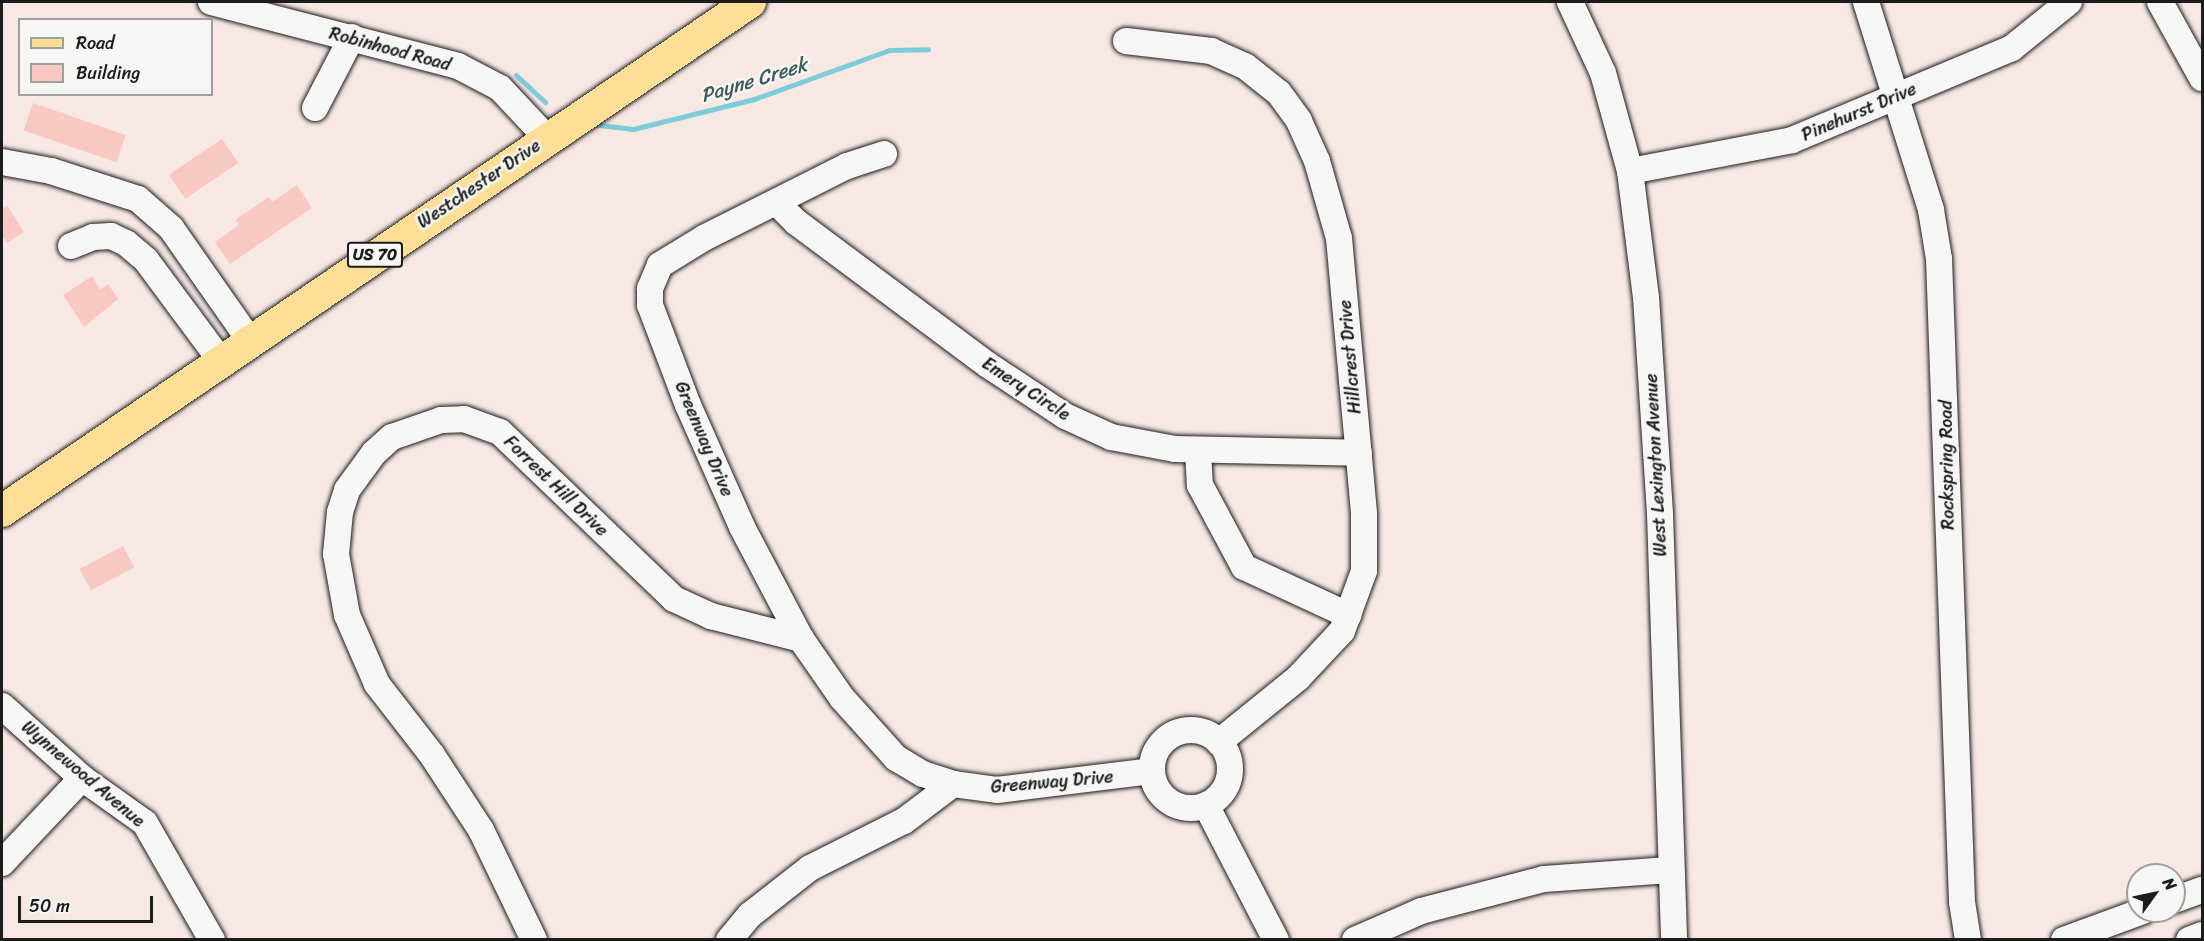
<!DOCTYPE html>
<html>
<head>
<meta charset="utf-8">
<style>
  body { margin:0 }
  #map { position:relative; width:2204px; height:941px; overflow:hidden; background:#f7e8e4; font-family:Sriracha,sans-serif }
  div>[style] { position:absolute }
  .stream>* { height:5px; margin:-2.5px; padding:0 2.5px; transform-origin:2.5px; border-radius:2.5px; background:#7dcdd8 }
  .building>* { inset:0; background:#f8c8c3; transform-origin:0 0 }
  .roads { filter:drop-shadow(0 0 2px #1c1c1c) drop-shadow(0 0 2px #1c1c1c) }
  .minor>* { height:26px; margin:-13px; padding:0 13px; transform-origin:13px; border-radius:13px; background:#f6f6f2 }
  .minor>.ring { margin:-13px; padding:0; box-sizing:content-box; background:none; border:26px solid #f6f6f2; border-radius:50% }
  .major>* { height:32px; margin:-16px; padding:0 16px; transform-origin:16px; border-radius:16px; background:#fdde96 }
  span { translate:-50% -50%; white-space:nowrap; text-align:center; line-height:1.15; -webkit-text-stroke:5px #f6f6f2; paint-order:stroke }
  .shield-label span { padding:2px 4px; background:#f6f6f2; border:2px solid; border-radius:4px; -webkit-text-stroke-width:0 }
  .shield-label { font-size:16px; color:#1c1c1c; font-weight:700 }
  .street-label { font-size:18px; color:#1c1c1c }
  .water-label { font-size:20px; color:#3e5a5e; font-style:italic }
  .frame { position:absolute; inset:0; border:3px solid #1c1c1c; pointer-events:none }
  .legend { position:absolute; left:18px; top:18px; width:195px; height:78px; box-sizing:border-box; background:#f6f6f2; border:2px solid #9f9f9c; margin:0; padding:8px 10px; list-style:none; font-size:18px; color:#1c1c1c }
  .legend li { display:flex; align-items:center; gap:12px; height:30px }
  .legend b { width:30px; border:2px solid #9f9f9c }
  .north { position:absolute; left:2126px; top:863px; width:60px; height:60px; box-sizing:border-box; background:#f6f6f2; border:2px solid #9f9f9c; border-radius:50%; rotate:57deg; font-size:16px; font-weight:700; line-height:24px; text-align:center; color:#1c1c1c }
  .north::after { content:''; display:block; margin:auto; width:21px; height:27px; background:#1c1c1c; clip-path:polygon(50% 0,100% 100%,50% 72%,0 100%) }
  .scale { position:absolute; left:18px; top:896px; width:135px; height:27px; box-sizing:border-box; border:3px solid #1c1c1c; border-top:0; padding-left:8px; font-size:18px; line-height:21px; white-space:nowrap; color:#1c1c1c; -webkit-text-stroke:4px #f6f6f2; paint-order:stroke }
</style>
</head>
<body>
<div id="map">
  <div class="stream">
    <i style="left:516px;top:75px;width:40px;rotate:43deg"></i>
    <i style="left:591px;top:124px;width:42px;rotate:6.8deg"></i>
    <i style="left:633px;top:129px;width:125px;rotate:-13.9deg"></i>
    <i style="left:754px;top:99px;width:144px;rotate:-19.9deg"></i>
    <i style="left:889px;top:50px;width:39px;rotate:-1deg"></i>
  </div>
  <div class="building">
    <i style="left:33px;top:103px;width:98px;height:29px;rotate:19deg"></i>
    <i style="left:222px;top:139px;width:29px;height:64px;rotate:56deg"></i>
    <i style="clip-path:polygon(297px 185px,312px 208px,230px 264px,215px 242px,239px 225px,235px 220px,269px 197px,272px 202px)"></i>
    <i style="clip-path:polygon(7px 205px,24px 232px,7px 243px,2px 235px,2px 209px)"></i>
    <i style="clip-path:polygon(92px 276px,100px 290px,108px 284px,118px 299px,84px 327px,63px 295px)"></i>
    <i style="left:123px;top:546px;width:24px;height:49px;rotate:62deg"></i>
  </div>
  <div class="roads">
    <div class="minor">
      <i style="left:211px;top:2px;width:255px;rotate:14.5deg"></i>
      <i style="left:458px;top:66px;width:47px;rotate:27.6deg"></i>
      <i style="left:500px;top:88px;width:67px;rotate:46.8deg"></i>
      <i style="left:1570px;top:2px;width:78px;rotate:65.1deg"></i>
      <i style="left:1603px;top:73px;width:102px;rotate:74.6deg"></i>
      <i style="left:1630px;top:171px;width:127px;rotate:82.8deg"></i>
      <i style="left:1646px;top:297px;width:217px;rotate:86.3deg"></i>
      <i style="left:1660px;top:514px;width:426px;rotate:88.1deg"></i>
      <i style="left:1866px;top:2px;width:218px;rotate:72.6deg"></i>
      <i style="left:1931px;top:210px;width:50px;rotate:80.7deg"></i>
      <i style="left:1939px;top:259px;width:643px;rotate:87.95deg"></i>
      <i style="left:1962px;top:902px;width:38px;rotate:81deg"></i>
      <i style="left:2160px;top:2px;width:87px;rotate:61.1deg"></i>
      <i style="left:1126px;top:41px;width:86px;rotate:6.7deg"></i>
      <i style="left:1211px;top:51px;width:37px;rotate:24deg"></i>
      <i style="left:1245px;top:66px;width:43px;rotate:38.5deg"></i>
      <i style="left:1279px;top:93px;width:34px;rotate:54deg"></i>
      <i style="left:1299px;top:121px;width:44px;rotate:65.8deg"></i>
      <i style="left:1317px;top:161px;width:80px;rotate:74.1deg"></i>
      <i style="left:1339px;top:238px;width:277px;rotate:84.8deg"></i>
      <i style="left:1364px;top:514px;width:57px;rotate:90deg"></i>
      <i style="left:1364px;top:571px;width:64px;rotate:110.1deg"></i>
      <i style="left:1342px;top:631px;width:64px;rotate:133.1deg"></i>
      <i style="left:1298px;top:678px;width:102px;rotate:141deg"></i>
      <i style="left:315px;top:108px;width:80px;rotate:-62.5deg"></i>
      <i style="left:884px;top:154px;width:39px;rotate:162deg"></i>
      <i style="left:847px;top:166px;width:160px;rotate:153.3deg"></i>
      <i style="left:704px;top:238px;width:52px;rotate:148.5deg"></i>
      <i style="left:660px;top:265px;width:26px;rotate:113deg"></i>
      <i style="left:650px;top:289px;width:16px;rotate:90deg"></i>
      <i style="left:650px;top:305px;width:107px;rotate:69.2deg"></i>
      <i style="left:688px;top:405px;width:133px;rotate:66.1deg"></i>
      <i style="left:742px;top:527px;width:127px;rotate:62.2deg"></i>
      <i style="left:801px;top:639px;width:72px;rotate:55.2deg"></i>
      <i style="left:842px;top:698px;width:81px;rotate:48deg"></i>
      <i style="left:896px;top:758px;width:31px;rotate:31deg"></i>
      <i style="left:923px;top:774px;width:32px;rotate:18deg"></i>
      <i style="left:953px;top:784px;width:44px;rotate:7.8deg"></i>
      <i style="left:997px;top:790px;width:155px;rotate:-7deg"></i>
      <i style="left:2px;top:162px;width:50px;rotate:10.4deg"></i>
      <i style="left:51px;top:171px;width:91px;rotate:17.8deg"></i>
      <i style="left:138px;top:199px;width:44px;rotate:41.3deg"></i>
      <i style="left:171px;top:228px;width:138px;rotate:55deg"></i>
      <i style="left:1630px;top:171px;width:165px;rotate:-10.8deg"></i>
      <i style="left:1792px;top:140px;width:238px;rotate:-22.7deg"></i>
      <i style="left:2012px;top:48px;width:73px;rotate:-38.9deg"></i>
      <i style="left:777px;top:203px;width:27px;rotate:45deg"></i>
      <i style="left:796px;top:222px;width:239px;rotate:36.7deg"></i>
      <i style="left:988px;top:365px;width:92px;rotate:33.5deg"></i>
      <i style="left:1065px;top:416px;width:51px;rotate:24.5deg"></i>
      <i style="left:1111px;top:437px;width:65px;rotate:10.6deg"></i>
      <i style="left:1175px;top:449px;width:184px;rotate:1.2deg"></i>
      <i style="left:71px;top:246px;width:24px;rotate:-22deg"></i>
      <i style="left:93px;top:237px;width:18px;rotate:-3deg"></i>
      <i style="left:111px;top:236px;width:17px;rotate:25deg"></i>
      <i style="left:126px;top:243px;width:26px;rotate:40deg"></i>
      <i style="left:146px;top:260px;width:126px;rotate:53.4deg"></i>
      <i style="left:1198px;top:450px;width:35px;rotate:87deg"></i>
      <i style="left:1200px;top:485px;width:93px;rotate:61.8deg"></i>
      <i style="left:1244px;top:567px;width:115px;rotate:24.8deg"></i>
      <i style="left:2px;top:706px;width:108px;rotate:42deg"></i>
      <i style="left:82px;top:778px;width:77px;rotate:35.5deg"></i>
      <i style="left:145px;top:823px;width:135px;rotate:60.2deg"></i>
      <i class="ring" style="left:1152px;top:730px;width:52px;height:52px"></i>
      <i style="left:1206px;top:805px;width:152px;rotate:62.6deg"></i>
      <i style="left:2px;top:863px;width:117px;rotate:-46.7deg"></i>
      <i style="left:2174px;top:900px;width:30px;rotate:-20deg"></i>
      <i style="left:534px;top:940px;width:122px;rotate:-115.7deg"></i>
      <i style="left:481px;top:830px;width:90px;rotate:-123.2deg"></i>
      <i style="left:432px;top:755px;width:90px;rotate:-127.8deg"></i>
      <i style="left:377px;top:684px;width:75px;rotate:-113.5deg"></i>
      <i style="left:347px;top:615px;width:62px;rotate:-100.2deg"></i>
      <i style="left:336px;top:554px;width:42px;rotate:-84.6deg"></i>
      <i style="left:340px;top:512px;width:23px;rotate:-72deg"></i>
      <i style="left:347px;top:490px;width:46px;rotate:-53.9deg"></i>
      <i style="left:374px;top:453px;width:24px;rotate:-42deg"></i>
      <i style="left:392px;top:437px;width:52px;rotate:-19.1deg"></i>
      <i style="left:441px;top:420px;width:23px;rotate:-2deg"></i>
      <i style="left:464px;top:419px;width:38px;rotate:20deg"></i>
      <i style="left:500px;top:432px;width:241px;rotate:43.8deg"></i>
      <i style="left:674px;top:599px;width:41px;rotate:24.7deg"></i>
      <i style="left:711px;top:616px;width:93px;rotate:14.3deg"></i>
      <i style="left:729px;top:940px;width:33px;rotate:-50deg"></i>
      <i style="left:750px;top:915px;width:76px;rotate:-38.1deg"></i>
      <i style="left:810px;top:868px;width:105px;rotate:-26.6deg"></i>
      <i style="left:904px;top:821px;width:61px;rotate:-37.1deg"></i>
      <i style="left:1355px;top:940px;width:72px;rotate:-23.7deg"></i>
      <i style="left:1421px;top:911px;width:127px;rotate:-14.6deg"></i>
      <i style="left:1544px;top:879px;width:126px;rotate:-4.1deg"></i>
      <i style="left:2064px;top:940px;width:84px;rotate:-20.2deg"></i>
      <i style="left:2189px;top:940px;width:14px;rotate:-21deg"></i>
    </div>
    <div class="major">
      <i style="left:2px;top:511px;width:905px;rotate:-34.23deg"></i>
    </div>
  </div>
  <div class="shield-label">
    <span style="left:375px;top:255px">US 70</span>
  </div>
  <div class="street-label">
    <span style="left:390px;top:49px;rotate:15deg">Robinhood Road</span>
    <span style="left:1859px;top:112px;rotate:-23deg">Pinehurst Drive</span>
    <span style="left:479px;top:184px;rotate:-34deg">Westchester Drive</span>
    <span style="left:1350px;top:357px;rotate:-95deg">Hillcrest Drive</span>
    <span style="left:1026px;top:389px;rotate:33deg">Emery Circle</span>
    <span style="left:704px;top:439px;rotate:67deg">Greenway Drive</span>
    <span style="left:1656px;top:465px;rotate:-93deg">West Lexington Avenue</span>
    <span style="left:1947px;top:465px;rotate:-91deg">Rockspring Road</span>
    <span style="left:556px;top:486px;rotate:44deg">Forrest Hill Drive</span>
    <span style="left:83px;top:774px;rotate:40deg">Wynnewood Avenue</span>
    <span style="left:1052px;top:782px;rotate:-5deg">Greenway Drive</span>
  </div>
  <div class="water-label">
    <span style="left:754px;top:80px;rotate:-17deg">Payne Creek</span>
  </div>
  <div class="frame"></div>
  <ul class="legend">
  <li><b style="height:8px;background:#fdde96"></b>Road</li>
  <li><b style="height:16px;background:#f8c8c3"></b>Building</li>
  </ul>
  <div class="north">N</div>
  <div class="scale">50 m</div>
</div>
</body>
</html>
